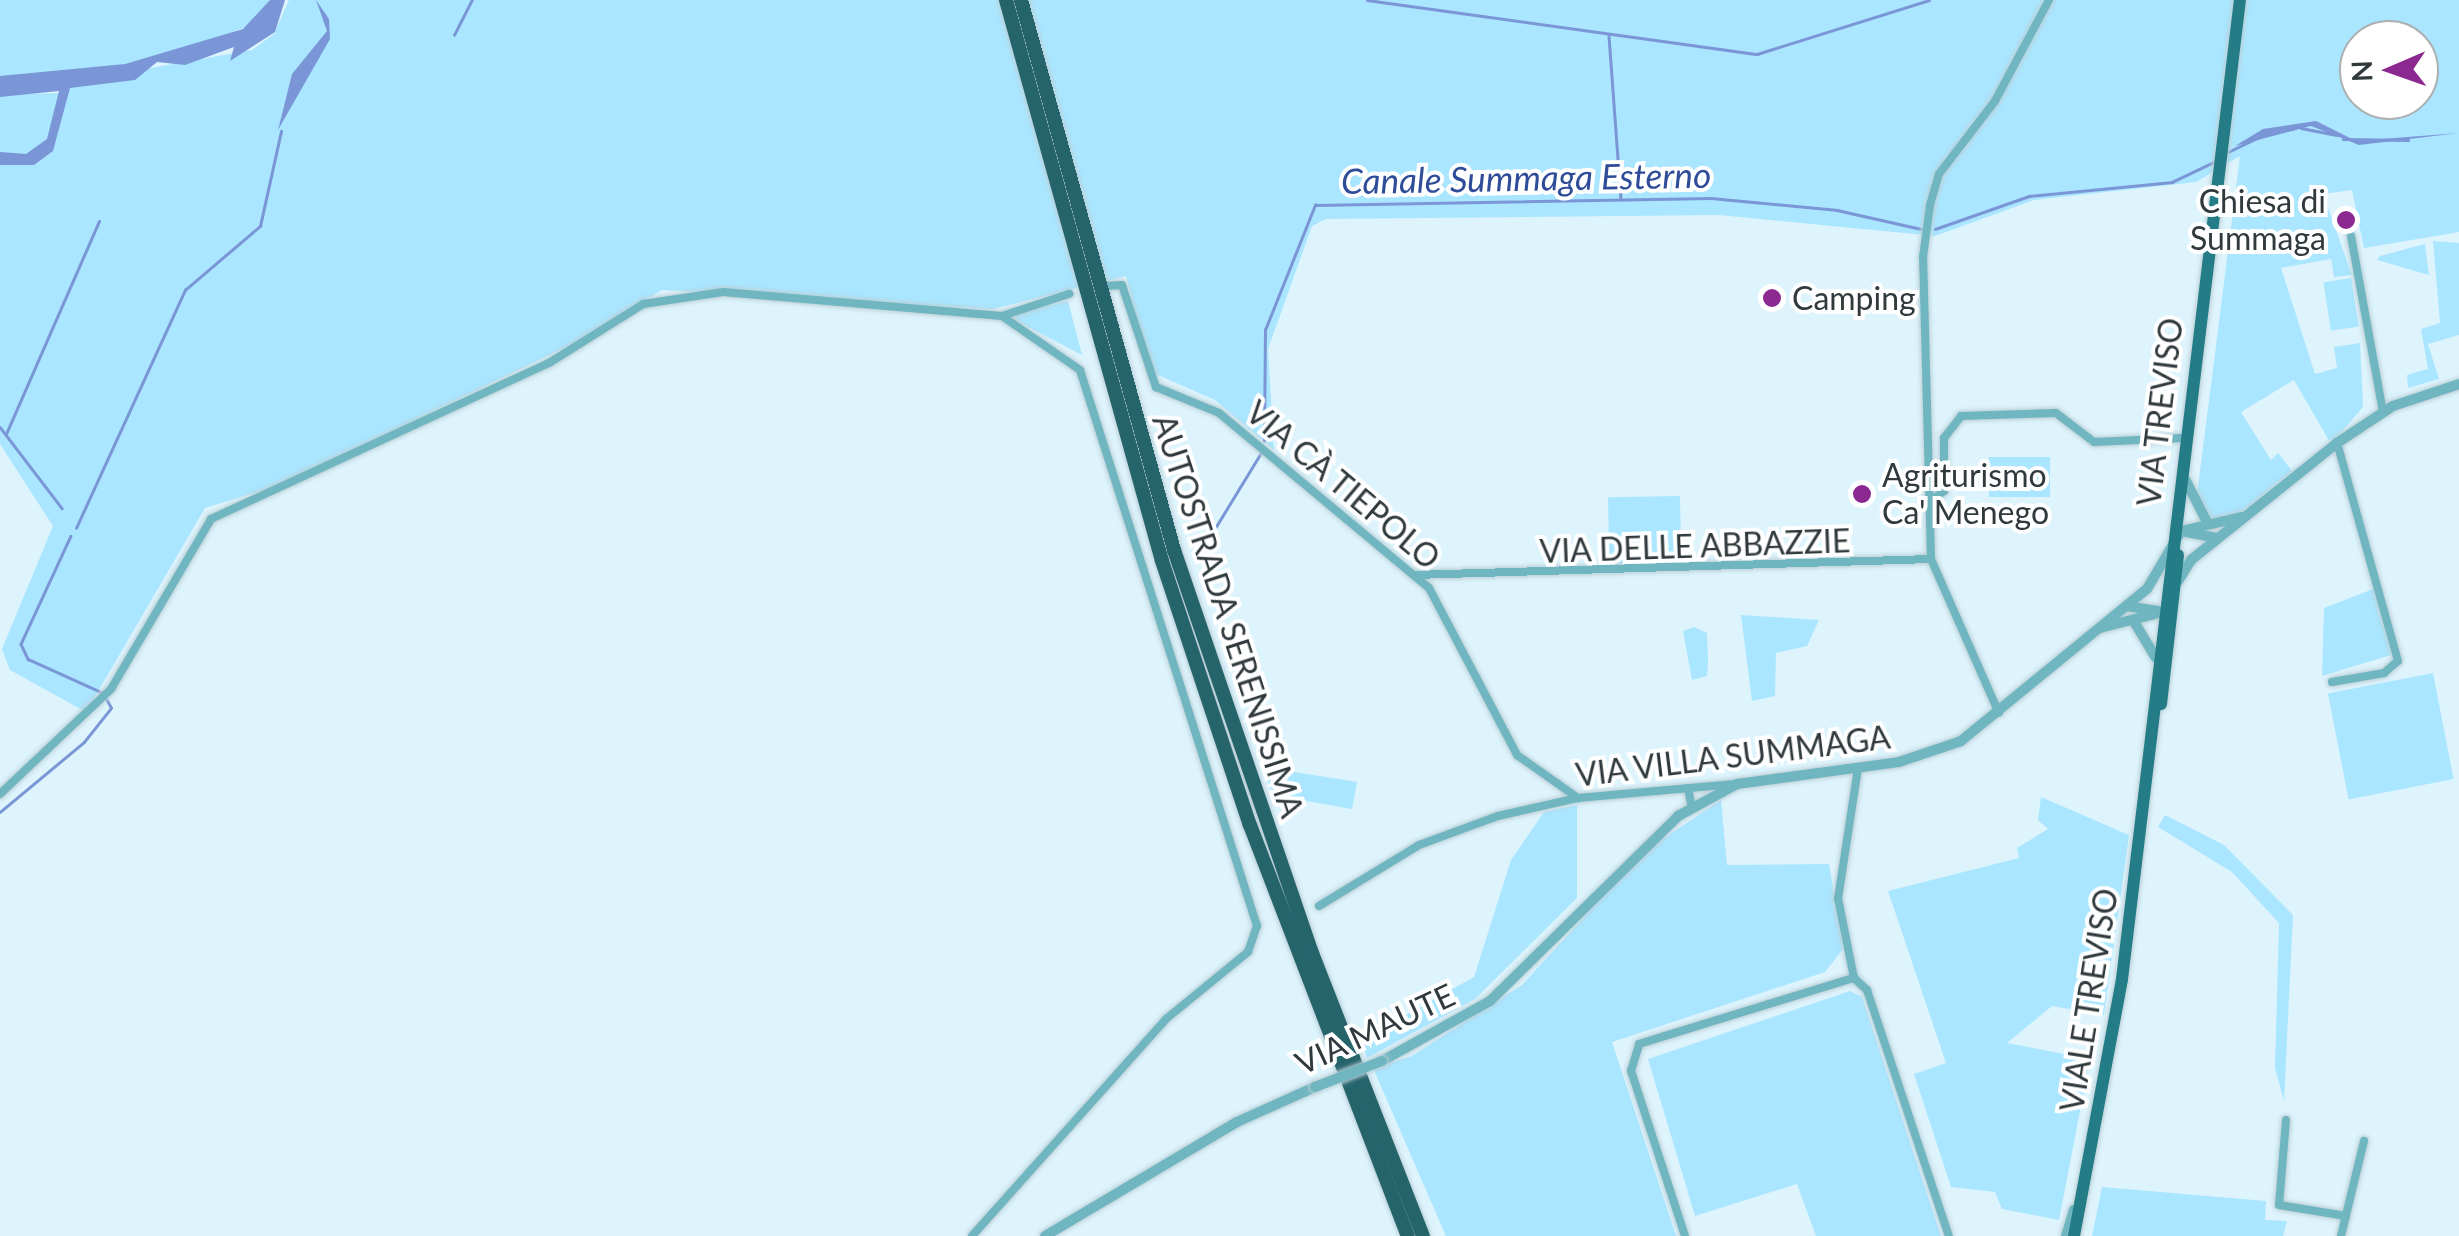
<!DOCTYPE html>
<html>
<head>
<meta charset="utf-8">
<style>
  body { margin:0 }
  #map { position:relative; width:2459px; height:1236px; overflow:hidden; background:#def4fd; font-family:Lato,sans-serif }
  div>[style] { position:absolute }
  .green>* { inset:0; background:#aae6ff; transform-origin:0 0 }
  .water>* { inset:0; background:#7a96d6 }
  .stream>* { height:2.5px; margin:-1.25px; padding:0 1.25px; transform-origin:1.25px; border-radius:1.25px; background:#7a96d6 }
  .roads { filter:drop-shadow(0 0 2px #bbcfd6) drop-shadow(0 0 2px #bbcfd6) }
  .minor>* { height:8px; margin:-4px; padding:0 4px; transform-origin:4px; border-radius:4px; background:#70b6c0 }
  .tertiary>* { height:10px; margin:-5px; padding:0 5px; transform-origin:5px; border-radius:5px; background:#70b6c0 }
  .primary>* { height:12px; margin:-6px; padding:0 6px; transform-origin:6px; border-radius:6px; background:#237c86 }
  .motorway>* { height:14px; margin:-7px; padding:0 7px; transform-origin:7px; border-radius:7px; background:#26646c }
  .bridges { filter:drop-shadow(0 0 2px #bbcfd6) drop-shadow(0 0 2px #bbcfd6) }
  .tertiary-bridge>* { height:10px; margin:-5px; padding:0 5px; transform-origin:5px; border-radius:5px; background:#70b6c0 }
  .dots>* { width:28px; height:28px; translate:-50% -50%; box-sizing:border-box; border:5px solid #fff; border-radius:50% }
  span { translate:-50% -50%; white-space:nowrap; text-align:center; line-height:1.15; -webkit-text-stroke:8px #fff; paint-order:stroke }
  .poi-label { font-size:32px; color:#30393c }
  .right { translate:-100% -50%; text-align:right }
  .left { translate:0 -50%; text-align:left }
  .street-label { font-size:32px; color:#30393c }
  .water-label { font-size:35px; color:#2f4c99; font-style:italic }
  .north { position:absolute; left:2339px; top:20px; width:100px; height:100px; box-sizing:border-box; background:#fff; border:2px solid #acb0b1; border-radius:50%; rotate:268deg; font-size:28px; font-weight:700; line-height:40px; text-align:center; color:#30393c }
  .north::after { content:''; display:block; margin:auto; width:35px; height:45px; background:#8b2991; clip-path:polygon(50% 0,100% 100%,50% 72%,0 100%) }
</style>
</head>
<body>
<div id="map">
  <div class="green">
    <i style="clip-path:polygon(0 0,270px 0,256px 23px,223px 36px,125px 64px,28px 76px,0 76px)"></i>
    <i style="clip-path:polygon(evenodd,289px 0,2459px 0,2459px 232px,2364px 248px,2352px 190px,2323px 194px,2352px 275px,2334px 277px,2331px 259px,2281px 268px,2315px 374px,2337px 368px,2334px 347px,2360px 343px,2363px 407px,2331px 444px,2294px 380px,2241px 412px,2271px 460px,2278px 453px,2292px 471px,2233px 519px,2210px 519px,2197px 495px,2240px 156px,2196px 182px,2034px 200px,1935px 236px,1719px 215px,1326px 219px,1312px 226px,1268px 349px,1274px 450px,1215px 400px,1151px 372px,1126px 276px,993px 309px,662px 290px,578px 341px,283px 484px,205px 508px,86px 712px,10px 670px,2px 649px,53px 526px,0 444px,0 95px,60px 93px,60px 84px,252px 50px,274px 34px,289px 0,2359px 40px,2419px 40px,2419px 100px,2359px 100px,2359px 40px)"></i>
    <i style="clip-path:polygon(2433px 241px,2459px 243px,2459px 335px,2428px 344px,2439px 379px,2408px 388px,2407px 375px,2428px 369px,2421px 329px,2440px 323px)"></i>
    <i style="clip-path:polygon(2425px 244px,2429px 275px,2377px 260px,2380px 256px)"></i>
    <i style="left:2351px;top:278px;width:49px;height:28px;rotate:81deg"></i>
    <i style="clip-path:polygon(1068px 301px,1082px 355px,1015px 320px,1016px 313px)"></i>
    <i style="left:1989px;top:457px;width:61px;height:40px"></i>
    <i style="left:1680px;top:496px;width:69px;height:72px;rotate:89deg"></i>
    <i style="clip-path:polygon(2373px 589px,2391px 655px,2322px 676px,2324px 608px)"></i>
    <i style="clip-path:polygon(1741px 615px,1819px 620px,1807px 646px,1776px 653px,1775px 696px,1752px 701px)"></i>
    <i style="clip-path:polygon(1694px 627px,1707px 633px,1708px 662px,1707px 676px,1692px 680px,1683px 631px)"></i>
    <i style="left:2433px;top:673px;width:108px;height:107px;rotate:79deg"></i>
    <i style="clip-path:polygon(1263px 767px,1357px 782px,1352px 809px,1273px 795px)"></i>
    <i style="clip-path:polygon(2041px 797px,2129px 835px,2104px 1015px,2052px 1006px,2007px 1043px,2090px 1059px,2059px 1220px,2002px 1209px,1995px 1192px,1951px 1187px,1914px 1074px,1946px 1063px,1888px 891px,2019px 858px,2017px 848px,2048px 829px,2038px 820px)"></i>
    <i style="clip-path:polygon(1721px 800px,1727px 865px,1829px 864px,1843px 949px,1825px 972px,1612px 1042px,1676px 1236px,1446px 1236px,1373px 1068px,1412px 1056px,1522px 985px,1645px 851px)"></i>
    <i style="clip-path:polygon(1577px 805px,1577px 898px,1475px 999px,1367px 1058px,1361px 1040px,1474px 977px,1511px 860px,1544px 812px)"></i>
    <i style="clip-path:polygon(2165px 815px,2224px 845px,2293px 915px,2284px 1101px,2275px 1068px,2279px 923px,2232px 872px,2158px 827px)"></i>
    <i style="clip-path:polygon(1850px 991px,1862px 997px,1941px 1236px,1816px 1236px,1797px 1184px,1695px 1216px,1648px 1059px)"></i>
    <i style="clip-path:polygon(2102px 1187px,2266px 1201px,2265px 1220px,2287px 1221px,2283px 1236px,2092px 1236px)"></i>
  </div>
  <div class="water">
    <i style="clip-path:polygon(270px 0,285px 0,275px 32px,230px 61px,234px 47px,185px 65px,157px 62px,135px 80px,70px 88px,53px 151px,34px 165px,0 165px,0 152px,26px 154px,47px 139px,59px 91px,0 97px,0 76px,125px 64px,243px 29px)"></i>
    <i style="clip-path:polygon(316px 0,329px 19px,330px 39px,278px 130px,292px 74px,327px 31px)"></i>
    <i style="clip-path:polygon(2316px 121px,2356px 141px,2459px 133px,2359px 145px,2311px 126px,2235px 146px,2263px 129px)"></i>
  </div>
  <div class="stream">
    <i style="left:1367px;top:0;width:394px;rotate:7.9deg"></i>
    <i style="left:1757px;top:54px;width:180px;rotate:-17.4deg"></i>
    <i style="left:454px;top:35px;width:39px;rotate:-63deg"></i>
    <i style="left:1609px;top:36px;width:162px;rotate:85.8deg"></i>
    <i style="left:2301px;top:128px;width:36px;rotate:11deg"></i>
    <i style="left:2271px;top:132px;width:22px;rotate:-8deg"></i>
    <i style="left:2343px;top:139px;width:65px;rotate:0.9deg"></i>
    <i style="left:2226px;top:153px;width:41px;rotate:-25.9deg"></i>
    <i style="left:1935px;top:229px;width:100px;rotate:-19.3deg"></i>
    <i style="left:2029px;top:196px;width:144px;rotate:-5.6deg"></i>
    <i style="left:2172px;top:182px;width:49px;rotate:-25.5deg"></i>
    <i style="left:0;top:427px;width:102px;rotate:52.6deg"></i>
    <i style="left:6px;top:434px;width:232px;rotate:-66.4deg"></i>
    <i style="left:1264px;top:441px;width:111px;rotate:-89.5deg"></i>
    <i style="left:1265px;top:330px;width:135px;rotate:-68.2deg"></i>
    <i style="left:1315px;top:205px;width:396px;rotate:-1deg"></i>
    <i style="left:1711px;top:198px;width:127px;rotate:5.4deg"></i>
    <i style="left:1837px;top:210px;width:86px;rotate:12.7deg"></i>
    <i style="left:76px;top:528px;width:262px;rotate:-65.4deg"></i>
    <i style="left:185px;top:290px;width:99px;rotate:-40.5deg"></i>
    <i style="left:260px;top:226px;width:97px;rotate:-77.5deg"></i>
    <i style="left:71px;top:536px;width:119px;rotate:114.8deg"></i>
    <i style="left:21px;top:644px;width:17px;rotate:65deg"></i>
    <i style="left:28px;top:659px;width:80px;rotate:24.3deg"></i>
    <i style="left:1195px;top:561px;width:127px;rotate:-58.6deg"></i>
    <i style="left:0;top:812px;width:109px;rotate:-39.8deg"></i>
    <i style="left:84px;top:742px;width:43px;rotate:-51.5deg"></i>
    <i style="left:111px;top:708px;width:10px;rotate:-119deg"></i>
  </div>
  <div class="roads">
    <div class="minor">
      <i style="left:2351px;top:236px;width:179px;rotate:79.7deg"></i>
      <i style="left:1105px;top:286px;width:17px;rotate:-3deg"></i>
      <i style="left:1122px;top:285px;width:108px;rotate:71.6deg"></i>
      <i style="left:1156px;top:387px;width:68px;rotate:22.4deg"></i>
      <i style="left:1219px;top:413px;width:273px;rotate:39.8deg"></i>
      <i style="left:1429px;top:588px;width:189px;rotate:62.2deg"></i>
      <i style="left:1517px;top:755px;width:75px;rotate:35.2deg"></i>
      <i style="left:1932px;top:500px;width:15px;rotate:-37deg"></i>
      <i style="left:1944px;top:491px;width:53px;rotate:-90deg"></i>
      <i style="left:1944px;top:438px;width:28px;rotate:-52deg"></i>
      <i style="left:1961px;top:416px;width:95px;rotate:-1.8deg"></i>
      <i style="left:2056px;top:413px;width:48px;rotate:37.3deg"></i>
      <i style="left:2094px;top:442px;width:89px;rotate:-2.6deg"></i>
      <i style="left:1931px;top:559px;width:302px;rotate:-91.5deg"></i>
      <i style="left:1923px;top:257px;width:52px;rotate:-82.3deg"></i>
      <i style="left:1930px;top:205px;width:32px;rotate:-74deg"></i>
      <i style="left:1939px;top:174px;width:92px;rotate:-52.5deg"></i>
      <i style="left:1995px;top:101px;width:115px;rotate:-61.9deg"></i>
      <i style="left:1414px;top:575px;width:517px;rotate:-1.77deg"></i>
      <i style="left:1931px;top:559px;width:168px;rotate:66.2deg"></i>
      <i style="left:2332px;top:682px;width:53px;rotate:-9.8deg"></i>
      <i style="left:2384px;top:673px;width:18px;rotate:-41deg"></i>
      <i style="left:2398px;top:661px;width:226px;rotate:-105.6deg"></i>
      <i style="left:1858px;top:768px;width:132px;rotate:98.7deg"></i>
      <i style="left:1838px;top:898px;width:82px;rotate:78.7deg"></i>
      <i style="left:1854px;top:978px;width:18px;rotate:43deg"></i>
      <i style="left:1867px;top:990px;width:259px;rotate:71.6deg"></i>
      <i style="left:1688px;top:788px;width:20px;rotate:79deg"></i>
      <i style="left:0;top:794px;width:153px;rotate:-43.4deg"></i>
      <i style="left:111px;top:689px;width:197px;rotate:-59.5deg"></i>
      <i style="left:211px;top:519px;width:372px;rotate:-24.8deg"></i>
      <i style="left:549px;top:363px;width:111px;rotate:-32.1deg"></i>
      <i style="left:643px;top:304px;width:81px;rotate:-8.5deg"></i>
      <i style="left:723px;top:292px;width:280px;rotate:4.9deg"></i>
      <i style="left:1002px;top:316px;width:71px;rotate:-18.2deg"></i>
      <i style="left:1319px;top:906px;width:117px;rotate:-31.4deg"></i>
      <i style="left:1419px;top:845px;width:84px;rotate:-20.2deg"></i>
      <i style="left:1498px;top:816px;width:82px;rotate:-12.7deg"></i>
      <i style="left:1578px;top:798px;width:157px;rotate:-5.1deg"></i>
      <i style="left:2286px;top:1120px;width:85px;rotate:94.7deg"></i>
      <i style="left:2279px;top:1205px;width:68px;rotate:9.3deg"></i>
      <i style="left:972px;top:1236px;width:291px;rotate:-48.2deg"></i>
      <i style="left:1166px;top:1019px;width:106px;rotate:-39.3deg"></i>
      <i style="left:1248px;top:952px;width:28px;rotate:-71deg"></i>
      <i style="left:1257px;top:926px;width:583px;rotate:-107.66deg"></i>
      <i style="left:1080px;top:370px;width:95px;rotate:-145.3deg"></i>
      <i style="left:1685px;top:1236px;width:174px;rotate:-108.1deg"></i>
      <i style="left:1631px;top:1071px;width:28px;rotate:-73deg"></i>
      <i style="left:1639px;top:1044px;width:225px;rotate:-17.1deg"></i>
      <i style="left:2065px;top:1236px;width:28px;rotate:-73deg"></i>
      <i style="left:2341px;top:1236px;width:98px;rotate:-76.4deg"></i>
    </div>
    <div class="tertiary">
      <i style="left:2186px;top:481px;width:48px;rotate:62.9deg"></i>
      <i style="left:2181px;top:531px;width:36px;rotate:11deg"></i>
      <i style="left:2178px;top:581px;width:25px;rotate:-58deg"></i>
      <i style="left:2191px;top:560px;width:187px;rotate:-38.7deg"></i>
      <i style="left:2337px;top:443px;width:67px;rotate:-33.5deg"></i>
      <i style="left:2393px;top:406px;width:70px;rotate:-18.4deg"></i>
      <i style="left:2126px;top:606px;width:37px;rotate:9deg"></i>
      <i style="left:2133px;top:620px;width:44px;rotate:58.8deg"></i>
      <i style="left:2100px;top:628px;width:65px;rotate:-14.3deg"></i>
      <i style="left:1382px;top:1061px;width:124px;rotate:-29.1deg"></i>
      <i style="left:1490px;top:1001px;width:264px;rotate:-44.5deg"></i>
      <i style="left:1678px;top:816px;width:67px;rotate:-28.5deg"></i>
      <i style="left:1737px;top:784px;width:163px;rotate:-7.7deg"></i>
      <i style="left:1899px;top:762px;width:65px;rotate:-18.7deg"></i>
      <i style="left:1961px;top:741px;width:240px;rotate:-39.3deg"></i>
      <i style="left:2147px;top:589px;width:67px;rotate:-59.6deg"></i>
      <i style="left:2181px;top:531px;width:63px;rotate:-12.9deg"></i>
      <i style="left:1045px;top:1236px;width:223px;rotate:-30.7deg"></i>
      <i style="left:1237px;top:1122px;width:85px;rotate:-24.2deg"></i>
    </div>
    <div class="primary">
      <i style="left:2161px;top:704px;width:150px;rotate:-83.5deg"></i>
      <i style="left:2074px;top:1236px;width:261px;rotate:-79.4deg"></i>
      <i style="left:2122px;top:979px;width:986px;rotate:-83.13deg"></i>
    </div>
    <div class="motorway">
      <i style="left:1006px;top:0;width:582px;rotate:74.46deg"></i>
      <i style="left:1162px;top:561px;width:278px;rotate:71.6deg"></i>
      <i style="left:1250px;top:825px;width:440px;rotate:69deg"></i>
      <i style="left:1021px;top:0;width:571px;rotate:74.45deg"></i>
      <i style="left:1174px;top:550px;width:426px;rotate:71.1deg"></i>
      <i style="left:1312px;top:953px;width:304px;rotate:68.6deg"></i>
    </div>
  </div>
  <div class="bridges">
    <div class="tertiary-bridge">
      <i style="left:1315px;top:1087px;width:72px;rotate:-21.2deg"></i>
    </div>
  </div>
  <div class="dots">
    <i style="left:2346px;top:220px;background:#8b2991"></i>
    <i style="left:1772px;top:298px;background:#8b2991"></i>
    <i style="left:1862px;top:494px;background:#8b2991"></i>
  </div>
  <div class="poi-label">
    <span class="right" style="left:2326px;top:220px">Chiesa di<br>Summaga</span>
    <span class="left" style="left:1792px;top:298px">Camping</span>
    <span class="left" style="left:1882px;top:494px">Agriturismo<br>Ca' Menego</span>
  </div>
  <div class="street-label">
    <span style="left:2160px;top:412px;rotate:-83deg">VIA TREVISO</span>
    <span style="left:1343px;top:485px;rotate:40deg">VIA CÀ TIEPOLO</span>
    <span style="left:1695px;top:546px;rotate:-2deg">VIA DELLE ABBAZZIE</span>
    <span style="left:1228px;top:616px;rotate:72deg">AUTOSTRADA SERENISSIMA</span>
    <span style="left:1733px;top:756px;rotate:-7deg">VIA VILLA SUMMAGA</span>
    <span style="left:2089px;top:1000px;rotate:-81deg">VIALE TREVISO</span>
    <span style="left:1375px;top:1029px;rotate:-25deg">VIA MAUTE</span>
  </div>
  <div class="water-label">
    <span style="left:1526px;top:177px;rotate:-1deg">Canale Summaga Esterno</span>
  </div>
  <div class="north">N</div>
</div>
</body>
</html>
